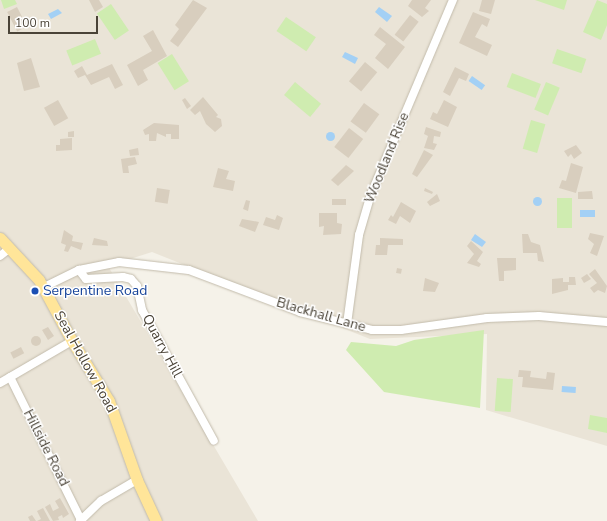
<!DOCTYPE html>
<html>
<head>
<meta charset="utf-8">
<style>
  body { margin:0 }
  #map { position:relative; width:607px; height:521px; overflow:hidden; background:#f5f2e9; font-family:"Nunito Sans",sans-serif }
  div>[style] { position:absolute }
  .residential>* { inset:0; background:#eae4d7 }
  .green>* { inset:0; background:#cfecb0; transform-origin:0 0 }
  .water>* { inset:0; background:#a3d0f5; transform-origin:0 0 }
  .round { border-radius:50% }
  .building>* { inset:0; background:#d8cebe; transform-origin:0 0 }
  .roads { filter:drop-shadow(0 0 1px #c2bbab) drop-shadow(0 0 1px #c2bbab) }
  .minor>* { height:8px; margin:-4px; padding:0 4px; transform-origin:4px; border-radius:4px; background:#fff }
  .major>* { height:11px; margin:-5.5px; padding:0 5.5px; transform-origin:5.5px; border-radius:5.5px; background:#ffe599 }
  .dots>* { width:11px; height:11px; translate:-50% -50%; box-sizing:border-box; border:2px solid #fff; border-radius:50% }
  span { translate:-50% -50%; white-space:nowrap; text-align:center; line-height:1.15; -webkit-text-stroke:3px #fff; paint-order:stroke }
  .street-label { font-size:14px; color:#4a4337 }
  .transit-label { font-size:14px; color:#164399 }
  .left { translate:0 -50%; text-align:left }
  .scale { position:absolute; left:8px; top:16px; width:90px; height:18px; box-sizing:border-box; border:2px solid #4a4337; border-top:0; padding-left:5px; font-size:12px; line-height:14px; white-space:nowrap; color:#4a4337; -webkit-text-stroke:3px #fff; paint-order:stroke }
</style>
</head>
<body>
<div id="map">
  <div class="residential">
    <i style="clip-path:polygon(0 0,607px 0,607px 446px,486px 410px,487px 334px,370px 339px,152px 252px,108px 266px,258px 521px,0 521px)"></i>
  </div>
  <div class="green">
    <i style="clip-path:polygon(1px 0,15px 0,17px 4px,4px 9px)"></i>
    <i style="clip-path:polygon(535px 0,567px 0,564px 10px)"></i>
    <i style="clip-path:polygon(597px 0,607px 4px,607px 25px,601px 40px,583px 32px)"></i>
    <i style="left:111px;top:4px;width:32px;height:17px;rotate:56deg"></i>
    <i style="left:286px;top:17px;width:36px;height:17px;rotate:34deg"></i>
    <i style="left:95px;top:39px;width:16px;height:31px;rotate:68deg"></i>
    <i style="left:557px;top:49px;width:31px;height:15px;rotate:19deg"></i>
    <i style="left:172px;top:54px;width:32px;height:17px;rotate:58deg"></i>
    <i style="left:512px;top:73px;width:31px;height:15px;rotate:21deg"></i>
    <i style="left:295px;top:82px;width:34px;height:17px;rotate:40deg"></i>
    <i style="left:546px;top:82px;width:15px;height:30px;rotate:23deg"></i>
    <i style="left:531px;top:120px;width:15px;height:30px;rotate:16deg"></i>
    <i style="left:557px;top:198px;width:15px;height:30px"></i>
    <i style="clip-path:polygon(484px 330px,480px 408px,384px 392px,346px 350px,351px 342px,396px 346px,414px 340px)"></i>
    <i style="left:497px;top:378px;width:16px;height:33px;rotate:4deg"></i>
    <i style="clip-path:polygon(590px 415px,607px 418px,607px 433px,588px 429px)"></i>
  </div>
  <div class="water">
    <i style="clip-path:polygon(379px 7px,392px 16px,387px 22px,375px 12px)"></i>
    <i style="clip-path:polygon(58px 9px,62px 13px,51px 19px,48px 14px)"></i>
    <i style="clip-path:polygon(345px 52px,358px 58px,355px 64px,342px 57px)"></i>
    <i style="left:472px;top:76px;width:16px;height:6px;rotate:35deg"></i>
    <i class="round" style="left:325.5px;top:131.5px;width:9px;height:9px"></i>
    <i class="round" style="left:532.5px;top:196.5px;width:9px;height:9px"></i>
    <i style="left:595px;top:210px;width:7px;height:15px;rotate:90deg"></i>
    <i style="clip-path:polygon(475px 234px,486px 242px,482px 247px,471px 240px)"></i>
    <i style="left:562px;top:386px;width:14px;height:6px;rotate:4deg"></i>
  </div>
  <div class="building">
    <i style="clip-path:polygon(89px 0,99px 0,103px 7px,95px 12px)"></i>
    <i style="clip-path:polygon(193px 0,207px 8px,178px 47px,170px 41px,179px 29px,175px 25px)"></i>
    <i style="clip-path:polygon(412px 0,431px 0,425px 8px,429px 11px,422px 17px,408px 6px)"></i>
    <i style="clip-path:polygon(482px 0,495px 0,491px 14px,479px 11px)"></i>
    <i style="left:17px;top:7px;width:22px;height:11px;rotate:63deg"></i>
    <i style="clip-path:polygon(473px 12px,490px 19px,487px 27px,482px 24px,475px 37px,492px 45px,487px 56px,459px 43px)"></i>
    <i style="left:410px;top:15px;width:11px;height:25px;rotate:38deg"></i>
    <i style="clip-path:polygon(380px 27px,405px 47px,388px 69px,375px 58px,386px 44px,374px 35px)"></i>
    <i style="clip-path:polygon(153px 30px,167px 56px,143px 70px,148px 80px,138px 86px,127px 65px,152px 51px,143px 36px)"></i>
    <i style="clip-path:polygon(31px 58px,40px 87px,24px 91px,17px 63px)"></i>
    <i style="left:365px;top:62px;width:16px;height:25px;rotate:40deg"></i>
    <i style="clip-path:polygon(112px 64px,123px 85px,115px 89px,109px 77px,91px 85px,85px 75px,78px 78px,74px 71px,82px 66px,87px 75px)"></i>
    <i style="clip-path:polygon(455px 67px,469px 74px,466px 81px,459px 78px,450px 96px,443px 92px)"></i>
    <i style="clip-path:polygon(203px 97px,218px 115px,216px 117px,221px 119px,222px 126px,215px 132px,206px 124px,200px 111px,195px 115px,190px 110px)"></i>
    <i style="clip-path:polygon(185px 98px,191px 106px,187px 109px,182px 100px)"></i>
    <i style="left:58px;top:100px;width:21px;height:16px;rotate:61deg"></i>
    <i style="clip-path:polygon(444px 100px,457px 107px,448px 127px,430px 119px,433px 112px,437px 114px)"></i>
    <i style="left:364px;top:103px;width:19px;height:23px;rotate:36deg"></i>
    <i style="clip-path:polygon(154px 123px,179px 125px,179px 139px,171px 139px,171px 134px,166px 134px,166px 137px,157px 133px,156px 141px,149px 141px,149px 134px,145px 135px,143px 130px)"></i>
    <i style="clip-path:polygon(426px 127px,441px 132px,440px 137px,434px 136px,433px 143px,437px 144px,434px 150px,424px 148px,428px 136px,424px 134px)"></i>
    <i style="left:349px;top:128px;width:18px;height:24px;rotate:38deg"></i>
    <i style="clip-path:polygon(74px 131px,74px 137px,68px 137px,68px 132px)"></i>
    <i style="clip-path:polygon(72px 138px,72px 150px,56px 151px,56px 145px,60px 145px,60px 139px)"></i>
    <i style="clip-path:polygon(576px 145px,582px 153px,574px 159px,571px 154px,568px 157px,564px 151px)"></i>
    <i style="clip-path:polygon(138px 148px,139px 155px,130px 156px,129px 150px)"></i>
    <i style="clip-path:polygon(424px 150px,433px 155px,417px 177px,412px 174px)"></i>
    <i style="clip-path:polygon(135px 157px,137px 164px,128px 166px,129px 173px,123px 173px,121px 159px)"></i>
    <i style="clip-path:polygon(571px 163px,583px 167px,576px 193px,559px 188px,562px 180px,566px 181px)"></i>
    <i style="clip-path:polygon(346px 165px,354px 171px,338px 186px,331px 180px)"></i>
    <i style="clip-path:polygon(218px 168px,229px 171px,226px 179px,235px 181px,233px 191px,213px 187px)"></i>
    <i style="left:157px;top:188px;width:13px;height:14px;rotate:9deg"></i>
    <i style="clip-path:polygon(425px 188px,433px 192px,432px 194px,424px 191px)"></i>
    <i style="clip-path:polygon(592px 191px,593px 199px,578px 199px,578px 192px)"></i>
    <i style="clip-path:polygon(437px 194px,440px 201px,430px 206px,427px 202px)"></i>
    <i style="left:332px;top:199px;width:14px;height:6px"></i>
    <i style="clip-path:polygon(246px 200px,250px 201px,248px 211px,243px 209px)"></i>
    <i style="clip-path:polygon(401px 202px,416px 211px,410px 223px,400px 216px,396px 224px,388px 220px,391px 215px,393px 217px)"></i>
    <i style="clip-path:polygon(319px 213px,337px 213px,337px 223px,342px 224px,341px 234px,323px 235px,324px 226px,319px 227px)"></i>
    <i style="clip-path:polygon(277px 215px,283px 218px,279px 230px,263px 225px,266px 217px,275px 220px)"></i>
    <i style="clip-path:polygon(242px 219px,259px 222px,255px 232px,239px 226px)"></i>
    <i style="clip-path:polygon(64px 230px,73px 236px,72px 241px,83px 243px,81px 250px,71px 246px,68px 252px,64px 251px,66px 245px,61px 243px)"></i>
    <i style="clip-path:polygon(590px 233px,604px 236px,597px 256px,590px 253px,594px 244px,588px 239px)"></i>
    <i style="clip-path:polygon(522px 234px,528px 234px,531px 242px,540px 245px,544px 262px,538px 261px,537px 253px,523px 253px)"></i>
    <i style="clip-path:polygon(94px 238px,107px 241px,108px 246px,92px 245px)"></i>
    <i style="clip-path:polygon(380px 238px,403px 239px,403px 245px,388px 245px,387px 255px,375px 255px,376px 245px,380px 245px)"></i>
    <i style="clip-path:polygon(471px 241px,483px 252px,477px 261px,481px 264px,479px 267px,467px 263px,474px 254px,467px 246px)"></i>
    <i style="clip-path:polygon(497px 258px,516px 258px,516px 270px,504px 271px,504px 281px,499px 281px)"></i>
    <i style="left:397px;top:268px;width:5px;height:5px;rotate:11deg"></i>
    <i style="clip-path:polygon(595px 269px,607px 286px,605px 293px,598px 290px,594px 293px,590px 288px,597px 283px,589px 274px)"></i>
    <i style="clip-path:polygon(587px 274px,591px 279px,584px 283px,581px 278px)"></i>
    <i style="clip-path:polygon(569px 277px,575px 277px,576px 285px,568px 285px,568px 290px,552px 294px,552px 279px,563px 278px,563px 282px,569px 282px)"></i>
    <i style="clip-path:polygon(425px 278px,439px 283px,435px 292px,423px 291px)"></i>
    <i style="clip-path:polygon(48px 327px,54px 336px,48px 340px,42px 330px)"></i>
    <i class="round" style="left:31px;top:336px;width:10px;height:10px"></i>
    <i style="left:21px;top:347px;width:7px;height:12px;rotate:63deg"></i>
    <i style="clip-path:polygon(519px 370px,531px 371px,530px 377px,546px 379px,547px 372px,555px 373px,553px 390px,522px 387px,523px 377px,518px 377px)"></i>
    <i style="clip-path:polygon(60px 498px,69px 514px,63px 518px,62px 515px,58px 517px,59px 520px,53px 521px,45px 507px,50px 504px,53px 511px,59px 508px,55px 501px)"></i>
    <i style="clip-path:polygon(43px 508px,50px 521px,37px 521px,41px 519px,37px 511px)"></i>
    <i style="clip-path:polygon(32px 515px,36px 521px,30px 521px,28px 517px)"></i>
  </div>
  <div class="roads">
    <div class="minor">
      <i style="left:0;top:256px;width:13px;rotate:-39deg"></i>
      <i style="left:79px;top:270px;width:11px;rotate:52deg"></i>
      <i style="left:86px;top:279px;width:37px;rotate:-3deg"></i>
      <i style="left:123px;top:277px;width:8px;rotate:14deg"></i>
      <i style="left:131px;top:279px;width:9px;rotate:49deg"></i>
      <i style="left:137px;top:286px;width:25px;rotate:78deg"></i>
      <i style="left:142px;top:310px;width:149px;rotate:61.2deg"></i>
      <i style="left:44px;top:287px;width:39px;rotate:-26deg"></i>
      <i style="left:79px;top:270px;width:41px;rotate:-11.3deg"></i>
      <i style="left:119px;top:262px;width:70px;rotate:6.5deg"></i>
      <i style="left:189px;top:270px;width:119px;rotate:20.7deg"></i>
      <i style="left:300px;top:312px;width:74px;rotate:14deg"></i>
      <i style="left:372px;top:330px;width:29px"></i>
      <i style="left:401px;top:330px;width:87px;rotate:-7.9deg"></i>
      <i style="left:487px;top:318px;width:52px;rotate:-2.2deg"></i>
      <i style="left:539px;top:316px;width:68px;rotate:5deg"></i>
      <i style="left:347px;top:324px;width:90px;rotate:-82.3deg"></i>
      <i style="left:359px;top:235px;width:43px;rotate:-73.7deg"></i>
      <i style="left:371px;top:194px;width:211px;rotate:-67.1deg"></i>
      <i style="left:10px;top:377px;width:160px;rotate:63.6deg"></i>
      <i style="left:0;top:383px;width:83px;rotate:-30.3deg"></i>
      <i style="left:80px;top:521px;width:29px;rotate:-44deg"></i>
      <i style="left:101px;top:501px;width:42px;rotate:-30.3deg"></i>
    </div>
    <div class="major">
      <i style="left:0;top:238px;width:57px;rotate:47.1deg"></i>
      <i style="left:39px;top:280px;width:69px;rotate:61.6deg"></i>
      <i style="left:72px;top:341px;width:70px;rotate:58.3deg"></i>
      <i style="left:109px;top:401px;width:84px;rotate:70.5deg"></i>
      <i style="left:137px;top:480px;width:45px;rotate:65.1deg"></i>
    </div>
  </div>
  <div class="dots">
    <i style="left:35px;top:291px;background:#1a4fb4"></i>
  </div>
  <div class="street-label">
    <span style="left:387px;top:158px;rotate:-68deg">Woodland Rise</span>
    <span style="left:321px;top:315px;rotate:16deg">Blackhall Lane</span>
    <span style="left:162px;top:346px;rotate:62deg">Quarry Hill</span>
    <span style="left:85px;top:362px;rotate:61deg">Seal Hollow Road</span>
    <span style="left:46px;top:448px;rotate:63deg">Hillside Road</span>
  </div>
  <div class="transit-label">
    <span class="left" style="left:43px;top:291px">Serpentine Road</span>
  </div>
  <div class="scale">100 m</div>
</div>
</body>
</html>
